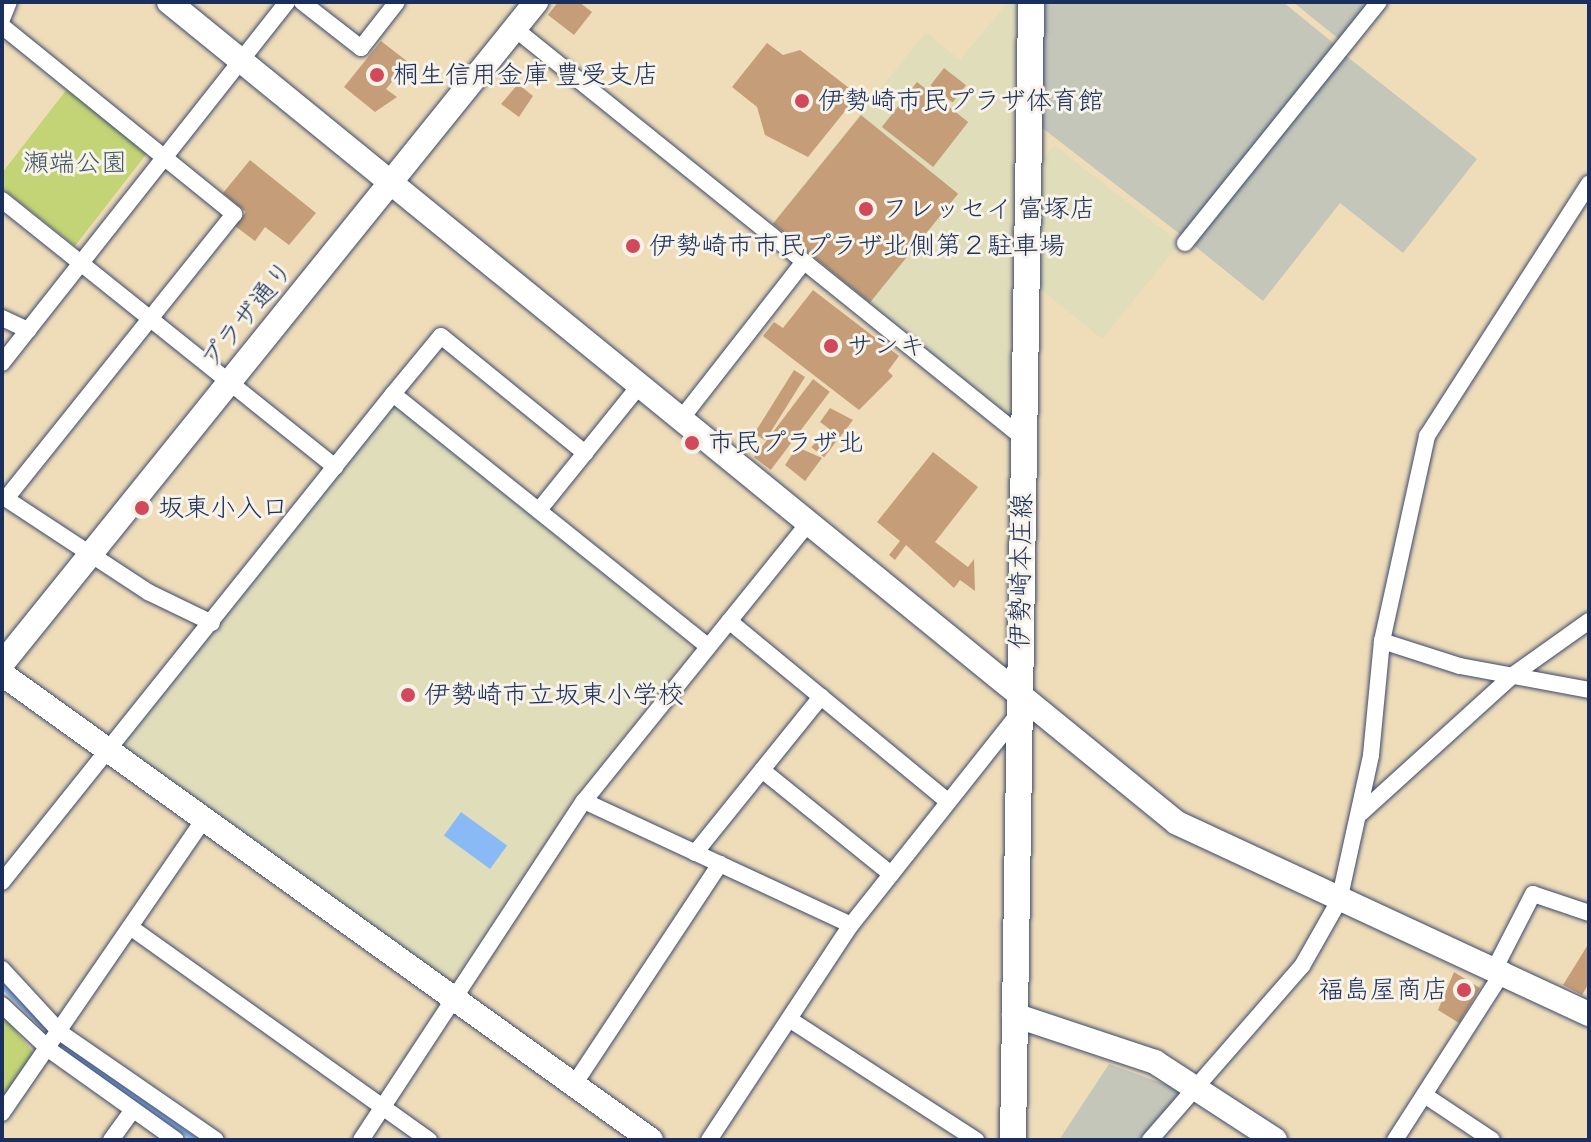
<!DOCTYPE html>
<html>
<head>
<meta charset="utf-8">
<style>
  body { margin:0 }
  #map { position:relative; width:1591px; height:1142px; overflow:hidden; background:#efddba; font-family:Itim,"Klee One",sans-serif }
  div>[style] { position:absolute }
  .built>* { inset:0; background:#e0ddbb }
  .industrial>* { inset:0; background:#c4c6b9 }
  .green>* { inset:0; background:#c3d476 }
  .water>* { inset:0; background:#8abaf5; transform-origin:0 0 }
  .stream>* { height:5px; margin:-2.5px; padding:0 2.5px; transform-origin:2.5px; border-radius:2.5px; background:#8abaf5 }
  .building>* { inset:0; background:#c59e79; transform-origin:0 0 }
  .roads { filter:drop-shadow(0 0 2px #3b496c) drop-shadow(0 0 2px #3b496c) }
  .street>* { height:16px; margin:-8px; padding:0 8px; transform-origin:8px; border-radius:8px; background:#fff }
  .secondary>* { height:24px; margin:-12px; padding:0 12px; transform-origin:12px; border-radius:12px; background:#fff }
  .primary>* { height:26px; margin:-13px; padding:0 13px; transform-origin:13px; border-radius:13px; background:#fff }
  .dots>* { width:22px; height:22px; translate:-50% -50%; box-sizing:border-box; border:4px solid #f7f3e8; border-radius:50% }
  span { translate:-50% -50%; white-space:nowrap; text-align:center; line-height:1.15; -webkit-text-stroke:6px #f7f3e8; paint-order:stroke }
  .poi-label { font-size:26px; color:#1b2f5e }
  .left { translate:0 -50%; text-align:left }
  .right { translate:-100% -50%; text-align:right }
  .park-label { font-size:26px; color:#455864 }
  .street-label { font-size:26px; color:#1b2f5e }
  .frame { position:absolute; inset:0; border:4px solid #1b2f5e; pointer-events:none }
</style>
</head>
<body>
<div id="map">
  <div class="built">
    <i style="clip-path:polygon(1008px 2px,1016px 2px,1008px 414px,770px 226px,926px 32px,960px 60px)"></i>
    <i style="clip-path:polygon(1054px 145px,1180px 243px,1102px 339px,1039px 288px,1043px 160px)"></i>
    <i style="clip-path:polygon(390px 405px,399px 405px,691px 649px,577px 791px,458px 973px,444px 976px,128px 752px,126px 742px)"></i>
  </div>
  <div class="industrial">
    <i style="clip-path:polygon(1043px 2px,1283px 2px,1337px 46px,1185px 238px,1041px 127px)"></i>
    <i style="clip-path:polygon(1293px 2px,1371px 2px,1340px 40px)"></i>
    <i style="clip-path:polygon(1345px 55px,1477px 159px,1403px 253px,1340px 203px,1263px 301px,1191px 243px)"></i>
    <i style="clip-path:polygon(1109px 1064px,1181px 1090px,1143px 1140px,1059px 1140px)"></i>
  </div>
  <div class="green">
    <i style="clip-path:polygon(67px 89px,148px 152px,75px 246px,2px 188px,2px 173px)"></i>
    <i style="clip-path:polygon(2px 1014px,37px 1057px,2px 1101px)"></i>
  </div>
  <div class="water">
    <i style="left:461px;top:812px;width:57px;height:29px;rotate:36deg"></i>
  </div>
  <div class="stream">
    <i style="left:2px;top:986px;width:98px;rotate:43.8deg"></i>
    <i style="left:73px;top:1054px;width:150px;rotate:35deg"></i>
  </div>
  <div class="building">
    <i style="clip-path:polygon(558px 2px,579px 2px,592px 12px,574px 35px,548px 15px)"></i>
    <i style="clip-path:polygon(381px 41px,408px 62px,386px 89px,397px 97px,375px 112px,344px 87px)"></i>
    <i style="clip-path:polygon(767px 43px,783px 55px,800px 50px,858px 95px,808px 157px,765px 135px,757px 107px,732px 87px)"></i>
    <i style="left:944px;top:68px;width:28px;height:22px;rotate:38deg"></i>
    <i style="left:917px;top:82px;width:65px;height:57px;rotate:38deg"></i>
    <i style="clip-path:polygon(518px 84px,533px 96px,519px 117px,501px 104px)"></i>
    <i style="left:861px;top:115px;width:125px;height:140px;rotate:39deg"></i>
    <i style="clip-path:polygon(250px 160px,316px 213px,289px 245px,265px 227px,255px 241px,235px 226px,246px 212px,223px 193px)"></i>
    <i style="clip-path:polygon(813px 290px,899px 356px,888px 371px,893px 376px,859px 410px,763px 336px,774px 322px,783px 328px)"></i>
    <i style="left:794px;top:370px;width:13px;height:75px;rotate:32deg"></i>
    <i style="left:813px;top:379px;width:21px;height:98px;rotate:37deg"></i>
    <i style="clip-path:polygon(830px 408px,853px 420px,840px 437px,820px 422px)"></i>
    <i style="left:825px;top:430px;width:16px;height:22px;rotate:38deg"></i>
    <i style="clip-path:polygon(797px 447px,822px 458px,805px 481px,785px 465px)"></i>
    <i style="clip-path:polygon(933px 452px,978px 487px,935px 542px,968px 567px,974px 559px,975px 591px,960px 580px,954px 588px,906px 545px,895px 560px,889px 555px,900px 541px,877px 522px)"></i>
    <i style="clip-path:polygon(1589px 943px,1589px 983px,1582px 995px,1563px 985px)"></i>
    <i style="clip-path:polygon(1454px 972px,1480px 988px,1459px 1023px,1438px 1010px)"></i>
  </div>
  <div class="roads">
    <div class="street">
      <i style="left:302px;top:2px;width:75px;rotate:37.9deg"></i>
      <i style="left:361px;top:48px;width:58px;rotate:-52deg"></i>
      <i style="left:2px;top:19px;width:18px;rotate:-68deg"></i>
      <i style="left:2px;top:26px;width:299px;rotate:39deg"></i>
      <i style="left:234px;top:214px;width:365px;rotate:128.7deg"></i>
      <i style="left:514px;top:28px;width:652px;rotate:38.84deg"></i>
      <i style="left:2px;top:200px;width:427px;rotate:38.7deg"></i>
      <i style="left:1185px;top:243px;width:309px;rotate:-51.2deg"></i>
      <i style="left:2px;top:318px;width:29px;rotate:25deg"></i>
      <i style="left:2px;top:363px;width:460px;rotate:-51.7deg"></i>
      <i style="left:393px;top:394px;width:75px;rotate:-50.4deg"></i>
      <i style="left:441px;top:336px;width:186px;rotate:39.1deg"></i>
      <i style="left:681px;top:419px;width:197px;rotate:-52deg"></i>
      <i style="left:2px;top:496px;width:175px;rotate:33.3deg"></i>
      <i style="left:148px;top:592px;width:71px;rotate:25.8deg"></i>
      <i style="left:539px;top:510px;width:159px;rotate:-51.1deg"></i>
      <i style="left:729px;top:621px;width:283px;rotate:39.5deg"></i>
      <i style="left:1382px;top:641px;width:82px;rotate:17.8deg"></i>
      <i style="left:1460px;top:666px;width:131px;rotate:10.5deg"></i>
      <i style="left:762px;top:770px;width:166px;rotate:38.9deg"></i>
      <i style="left:584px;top:801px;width:294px;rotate:24.9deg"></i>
      <i style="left:1361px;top:813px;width:205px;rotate:-42.2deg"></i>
      <i style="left:1513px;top:675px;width:93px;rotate:-35.4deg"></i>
      <i style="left:695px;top:853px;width:201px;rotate:-51.1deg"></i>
      <i style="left:2px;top:882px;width:625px;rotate:-51.3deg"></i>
      <i style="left:393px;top:394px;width:403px;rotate:38.7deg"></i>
      <i style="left:133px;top:929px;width:364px;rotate:35.5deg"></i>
      <i style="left:1496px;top:966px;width:81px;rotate:-62.8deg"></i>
      <i style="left:1533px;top:894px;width:59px;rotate:18.7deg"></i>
      <i style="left:2px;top:969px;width:87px;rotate:47.3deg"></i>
      <i style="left:61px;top:1033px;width:188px;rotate:34.6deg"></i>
      <i style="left:2px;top:1005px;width:67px;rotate:43.2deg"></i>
      <i style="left:51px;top:1051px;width:153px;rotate:35.5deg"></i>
      <i style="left:789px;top:1019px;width:223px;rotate:32.9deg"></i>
      <i style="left:575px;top:1083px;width:263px;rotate:-56.5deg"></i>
      <i style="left:1426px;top:1096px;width:79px;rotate:33.7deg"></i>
      <i style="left:2px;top:1113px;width:358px;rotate:-55.5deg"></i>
      <i style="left:111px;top:1140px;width:37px;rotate:-54deg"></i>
      <i style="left:361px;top:1140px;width:406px;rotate:-56.7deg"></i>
      <i style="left:584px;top:801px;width:358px;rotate:-51.1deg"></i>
      <i style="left:709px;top:1140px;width:258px;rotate:-56.6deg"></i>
      <i style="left:851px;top:925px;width:270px;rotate:-51.6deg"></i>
      <i style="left:1150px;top:1140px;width:231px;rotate:-48.9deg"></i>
      <i style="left:1302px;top:966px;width:75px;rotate:-60.4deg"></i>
      <i style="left:1339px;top:901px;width:149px;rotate:-77.6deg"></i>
      <i style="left:1371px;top:755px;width:115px;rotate:-84.5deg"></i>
      <i style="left:1382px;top:641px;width:210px;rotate:-77.6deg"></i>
      <i style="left:1427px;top:436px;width:300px;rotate:-57.3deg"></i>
      <i style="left:1395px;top:1140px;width:202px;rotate:-57.3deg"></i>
    </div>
    <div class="secondary">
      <i style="left:169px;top:2px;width:1300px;rotate:39.16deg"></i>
      <i style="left:1177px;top:823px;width:454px;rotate:24.9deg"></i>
      <i style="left:2px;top:664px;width:851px;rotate:-51.11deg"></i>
      <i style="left:2px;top:674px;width:799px;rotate:35.68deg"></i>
      <i style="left:1014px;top:1015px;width:149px;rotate:18.4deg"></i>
      <i style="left:1155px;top:1062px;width:143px;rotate:33deg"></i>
    </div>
    <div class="primary">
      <i style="left:1013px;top:1140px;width:1138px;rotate:-89.09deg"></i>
    </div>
  </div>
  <div class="dots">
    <i style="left:377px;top:75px;background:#d1495b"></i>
    <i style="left:802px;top:101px;background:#d1495b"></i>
    <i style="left:866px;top:209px;background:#d1495b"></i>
    <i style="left:633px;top:246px;background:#d1495b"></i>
    <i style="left:831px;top:346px;background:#d1495b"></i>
    <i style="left:692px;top:443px;background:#d1495b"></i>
    <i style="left:142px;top:508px;background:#d1495b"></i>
    <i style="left:408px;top:695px;background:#d1495b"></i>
    <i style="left:1464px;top:990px;background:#d1495b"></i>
  </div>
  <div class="poi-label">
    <span class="left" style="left:393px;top:75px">桐生信用金庫 豊受支店</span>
    <span class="left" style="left:818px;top:101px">伊勢崎市民プラザ体育館</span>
    <span class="left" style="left:882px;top:209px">フレッセイ 富塚店</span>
    <span class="left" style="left:649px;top:246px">伊勢崎市市民プラザ北側第２駐車場</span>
    <span class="left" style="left:847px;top:346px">サンキ</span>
    <span class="left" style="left:708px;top:443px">市民プラザ北</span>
    <span class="left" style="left:158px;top:508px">坂東小入口</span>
    <span class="left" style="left:424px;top:695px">伊勢崎市立坂東小学校</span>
    <span class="right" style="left:1448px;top:990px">福島屋商店</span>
  </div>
  <div class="park-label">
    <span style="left:75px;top:163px">瀬端公園</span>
  </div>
  <div class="street-label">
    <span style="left:247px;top:315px;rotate:-51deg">プラザ通り</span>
    <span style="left:1021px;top:571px;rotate:-89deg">伊勢崎本庄線</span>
  </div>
  <div class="frame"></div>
</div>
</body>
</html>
